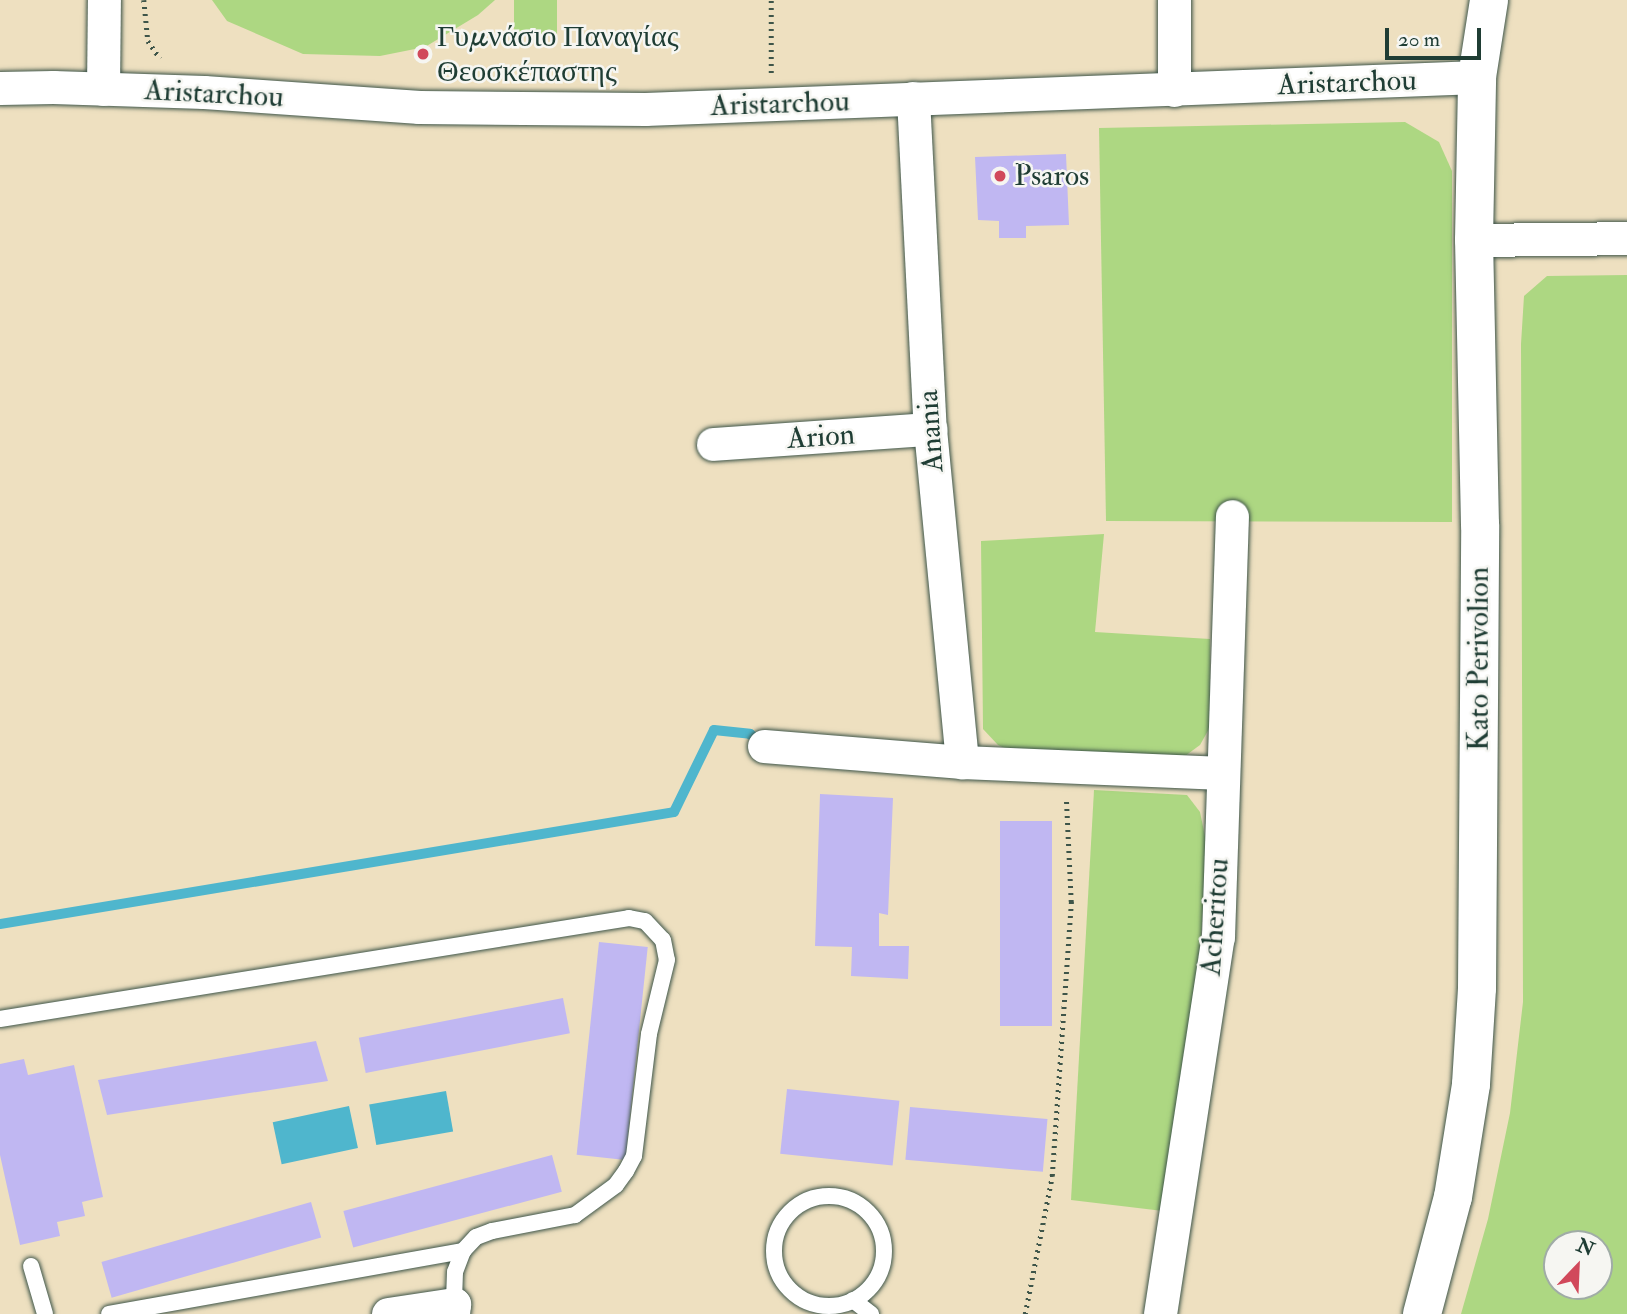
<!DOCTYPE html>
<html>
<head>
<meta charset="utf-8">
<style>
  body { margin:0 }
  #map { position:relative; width:1627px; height:1314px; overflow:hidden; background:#eee0c0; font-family:"IM FELL Double Pica",serif }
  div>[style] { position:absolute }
  .green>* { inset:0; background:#add782; transform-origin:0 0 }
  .water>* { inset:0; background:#4fb6cd; transform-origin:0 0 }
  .stream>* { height:10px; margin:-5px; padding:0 5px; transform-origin:5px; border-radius:5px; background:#4fb6cd }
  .building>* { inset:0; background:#c0b7f2; transform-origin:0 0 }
  .path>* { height:4.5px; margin-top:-2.25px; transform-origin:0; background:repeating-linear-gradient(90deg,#3e5549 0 2px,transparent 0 7px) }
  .roads { filter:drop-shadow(0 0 2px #3e5549) drop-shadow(0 0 2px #3e5549) }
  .service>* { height:16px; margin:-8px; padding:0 8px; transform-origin:8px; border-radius:8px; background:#fff }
  .service>.ring { margin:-8px; padding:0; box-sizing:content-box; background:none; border:16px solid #fff; border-radius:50% }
  .minor>* { height:33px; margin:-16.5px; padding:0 16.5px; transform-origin:16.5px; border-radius:16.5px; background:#fff }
  .tertiary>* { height:38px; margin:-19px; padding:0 19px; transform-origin:19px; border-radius:19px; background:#fff }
  .dots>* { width:19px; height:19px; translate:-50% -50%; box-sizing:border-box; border:4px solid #f6f6f2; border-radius:50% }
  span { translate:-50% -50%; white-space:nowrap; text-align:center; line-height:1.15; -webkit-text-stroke:5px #f6f6f2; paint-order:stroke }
  .poi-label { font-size:30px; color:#1f3d34 }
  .left { translate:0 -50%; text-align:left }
  .street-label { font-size:30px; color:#1f3d34 }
  .north { position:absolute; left:1543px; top:1230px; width:70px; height:70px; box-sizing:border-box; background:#f6f6f2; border:2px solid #a0aca6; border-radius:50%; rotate:23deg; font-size:19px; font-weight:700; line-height:28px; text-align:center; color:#1f3d34 }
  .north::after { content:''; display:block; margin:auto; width:24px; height:32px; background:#d1495b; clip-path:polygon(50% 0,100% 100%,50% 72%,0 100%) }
  .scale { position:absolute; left:1385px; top:28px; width:96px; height:32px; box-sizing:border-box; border:4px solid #1f3d34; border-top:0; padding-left:9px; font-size:21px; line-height:24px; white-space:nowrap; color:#1f3d34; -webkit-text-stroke:5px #f6f6f2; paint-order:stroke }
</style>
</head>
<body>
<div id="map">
  <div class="green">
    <i style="clip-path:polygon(212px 0,495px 0,478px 15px,425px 47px,380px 56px,303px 54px,227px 21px)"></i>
    <i style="left:514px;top:0;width:43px;height:34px"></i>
    <i style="clip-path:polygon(1405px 122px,1439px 142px,1452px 171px,1452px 522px,1106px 521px,1099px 128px)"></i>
    <i style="clip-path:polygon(evenodd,1627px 275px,1627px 1314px,1461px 1314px,1488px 1219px,1510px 1113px,1523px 1002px,1521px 344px,1524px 296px,1547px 276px,1627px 275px,1557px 1244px,1599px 1244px,1599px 1286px,1557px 1286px,1557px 1244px)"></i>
    <i style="clip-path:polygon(1104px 534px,1095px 632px,1210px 639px,1210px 727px,1200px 745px,1185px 756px,1011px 751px,998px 745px,983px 729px,981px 541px)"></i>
    <i style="clip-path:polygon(1094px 790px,1187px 795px,1200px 812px,1208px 851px,1198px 971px,1163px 1211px,1071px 1200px)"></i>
  </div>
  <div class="water">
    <i style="left:446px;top:1091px;width:41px;height:78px;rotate:80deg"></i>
    <i style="left:349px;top:1106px;width:43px;height:78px;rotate:78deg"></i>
  </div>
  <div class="stream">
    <i style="left:0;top:924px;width:683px;rotate:-9.43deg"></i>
    <i style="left:674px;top:812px;width:91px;rotate:-64deg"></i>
    <i style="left:714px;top:730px;width:36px;rotate:6deg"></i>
    <i style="left:750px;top:734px;width:14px;rotate:39deg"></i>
  </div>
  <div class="building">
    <i style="clip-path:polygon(1066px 154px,1069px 225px,1026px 226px,1026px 238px,999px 238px,999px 221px,978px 220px,975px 157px)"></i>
    <i style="clip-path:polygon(820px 794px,893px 798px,888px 915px,879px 913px,879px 946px,909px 946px,908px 979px,851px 976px,852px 947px,815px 946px)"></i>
    <i style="left:1000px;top:821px;width:52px;height:205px"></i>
    <i style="left:599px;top:942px;width:49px;height:214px;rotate:6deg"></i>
    <i style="left:563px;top:998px;width:36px;height:208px;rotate:79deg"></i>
    <i style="clip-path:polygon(316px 1041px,328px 1081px,107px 1115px,98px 1080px)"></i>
    <i style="clip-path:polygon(24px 1059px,28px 1075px,74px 1065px,103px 1197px,82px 1202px,85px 1216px,57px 1222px,60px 1236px,20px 1245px,0 1155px,0 1064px)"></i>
    <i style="left:787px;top:1089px;width:113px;height:65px;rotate:6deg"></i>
    <i style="left:910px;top:1107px;width:138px;height:53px;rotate:5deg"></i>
    <i style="left:552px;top:1155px;width:38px;height:216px;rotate:75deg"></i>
    <i style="left:311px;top:1202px;width:37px;height:218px;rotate:74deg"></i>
  </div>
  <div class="path">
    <i style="left:144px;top:0;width:41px;rotate:84.4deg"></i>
    <i style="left:148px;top:41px;width:21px;rotate:55deg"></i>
    <i style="left:771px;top:73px;width:73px;rotate:-90deg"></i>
    <i style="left:1025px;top:1314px;width:141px;rotate:-78.9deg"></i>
    <i style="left:1052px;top:1176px;width:275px;rotate:-86deg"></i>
    <i style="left:1071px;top:902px;width:105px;rotate:-92.7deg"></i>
  </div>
  <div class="roads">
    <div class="service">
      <i style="left:0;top:1019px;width:637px;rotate:-9.12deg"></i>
      <i style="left:629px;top:918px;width:16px;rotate:11deg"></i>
      <i style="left:645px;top:921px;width:26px;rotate:47deg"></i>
      <i style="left:663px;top:940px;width:20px;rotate:79deg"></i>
      <i style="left:667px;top:960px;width:76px;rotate:103.7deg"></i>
      <i style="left:649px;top:1034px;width:123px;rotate:97deg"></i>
      <i style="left:634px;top:1156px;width:17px;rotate:118deg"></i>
      <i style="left:626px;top:1171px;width:17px;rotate:126deg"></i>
      <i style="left:616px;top:1185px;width:51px;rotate:143.8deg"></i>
      <i style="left:575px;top:1215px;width:85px;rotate:169.1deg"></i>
      <i style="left:492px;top:1231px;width:17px;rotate:159deg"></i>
      <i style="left:476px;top:1237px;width:19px;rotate:133deg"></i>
      <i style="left:463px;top:1251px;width:22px;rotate:111deg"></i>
      <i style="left:455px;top:1272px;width:32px;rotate:92deg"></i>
      <i class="ring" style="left:774px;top:1196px;width:94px;height:94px"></i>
      <i style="left:31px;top:1266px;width:50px;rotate:73.7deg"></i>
      <i style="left:853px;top:1300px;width:23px;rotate:38deg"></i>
      <i style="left:109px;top:1314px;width:360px;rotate:-10.1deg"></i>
    </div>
    <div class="minor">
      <i style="left:1174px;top:0;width:90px;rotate:90deg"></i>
      <i style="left:0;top:88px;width:53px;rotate:-1.1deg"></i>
      <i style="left:53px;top:87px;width:151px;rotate:1.9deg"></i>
      <i style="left:204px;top:92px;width:216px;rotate:4deg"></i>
      <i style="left:419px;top:107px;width:226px;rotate:0.5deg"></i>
      <i style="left:645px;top:109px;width:833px;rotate:-2.2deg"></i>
      <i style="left:103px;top:89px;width:89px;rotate:-89.4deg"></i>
      <i style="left:913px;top:98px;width:331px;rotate:87.1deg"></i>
      <i style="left:930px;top:429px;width:335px;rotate:84.5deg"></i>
      <i style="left:1474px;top:240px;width:153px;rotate:-0.7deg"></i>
      <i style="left:713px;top:444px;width:218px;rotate:-4deg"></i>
      <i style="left:764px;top:746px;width:199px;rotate:4.6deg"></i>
      <i style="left:962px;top:762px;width:261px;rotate:2.4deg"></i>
      <i style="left:388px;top:1314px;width:67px;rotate:-8.6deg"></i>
      <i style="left:454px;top:1304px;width:10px;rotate:96deg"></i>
      <i style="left:1160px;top:1314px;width:381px;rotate:-81.3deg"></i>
      <i style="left:1218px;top:937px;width:421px;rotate:-88.1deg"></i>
    </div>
    <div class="tertiary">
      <i style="left:1422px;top:1314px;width:121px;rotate:-75.2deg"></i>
      <i style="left:1453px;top:1197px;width:114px;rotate:-80.9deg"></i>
      <i style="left:1471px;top:1084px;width:96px;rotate:-86.4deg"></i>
      <i style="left:1477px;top:988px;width:463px;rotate:-89.6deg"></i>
      <i style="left:1480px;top:525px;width:285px;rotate:-91.2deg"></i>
      <i style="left:1474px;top:240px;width:163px;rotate:-88.9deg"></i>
      <i style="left:1477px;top:77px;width:78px;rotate:-81.1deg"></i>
    </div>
  </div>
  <div class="dots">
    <i style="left:423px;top:54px;background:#d1495b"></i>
    <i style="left:1000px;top:176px;background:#d1495b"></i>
  </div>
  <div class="poi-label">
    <span class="left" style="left:437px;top:54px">Γυμνάσιο Παναγίας<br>Θεοσκέπαστης</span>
    <span class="left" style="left:1014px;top:176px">Psaros</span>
  </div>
  <div class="street-label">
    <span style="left:1347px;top:83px;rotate:-2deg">Aristarchou</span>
    <span style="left:214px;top:94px;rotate:3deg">Aristarchou</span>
    <span style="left:780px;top:104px;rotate:-2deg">Aristarchou</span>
    <span style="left:931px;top:431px;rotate:-94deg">Anania</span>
    <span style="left:821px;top:437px;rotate:-4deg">Arion</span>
    <span style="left:1479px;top:659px;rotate:-90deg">Kato Perivolion</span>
    <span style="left:1215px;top:917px;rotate:-86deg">Acheritou</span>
  </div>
  <div class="north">N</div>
  <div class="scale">20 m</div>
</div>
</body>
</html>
